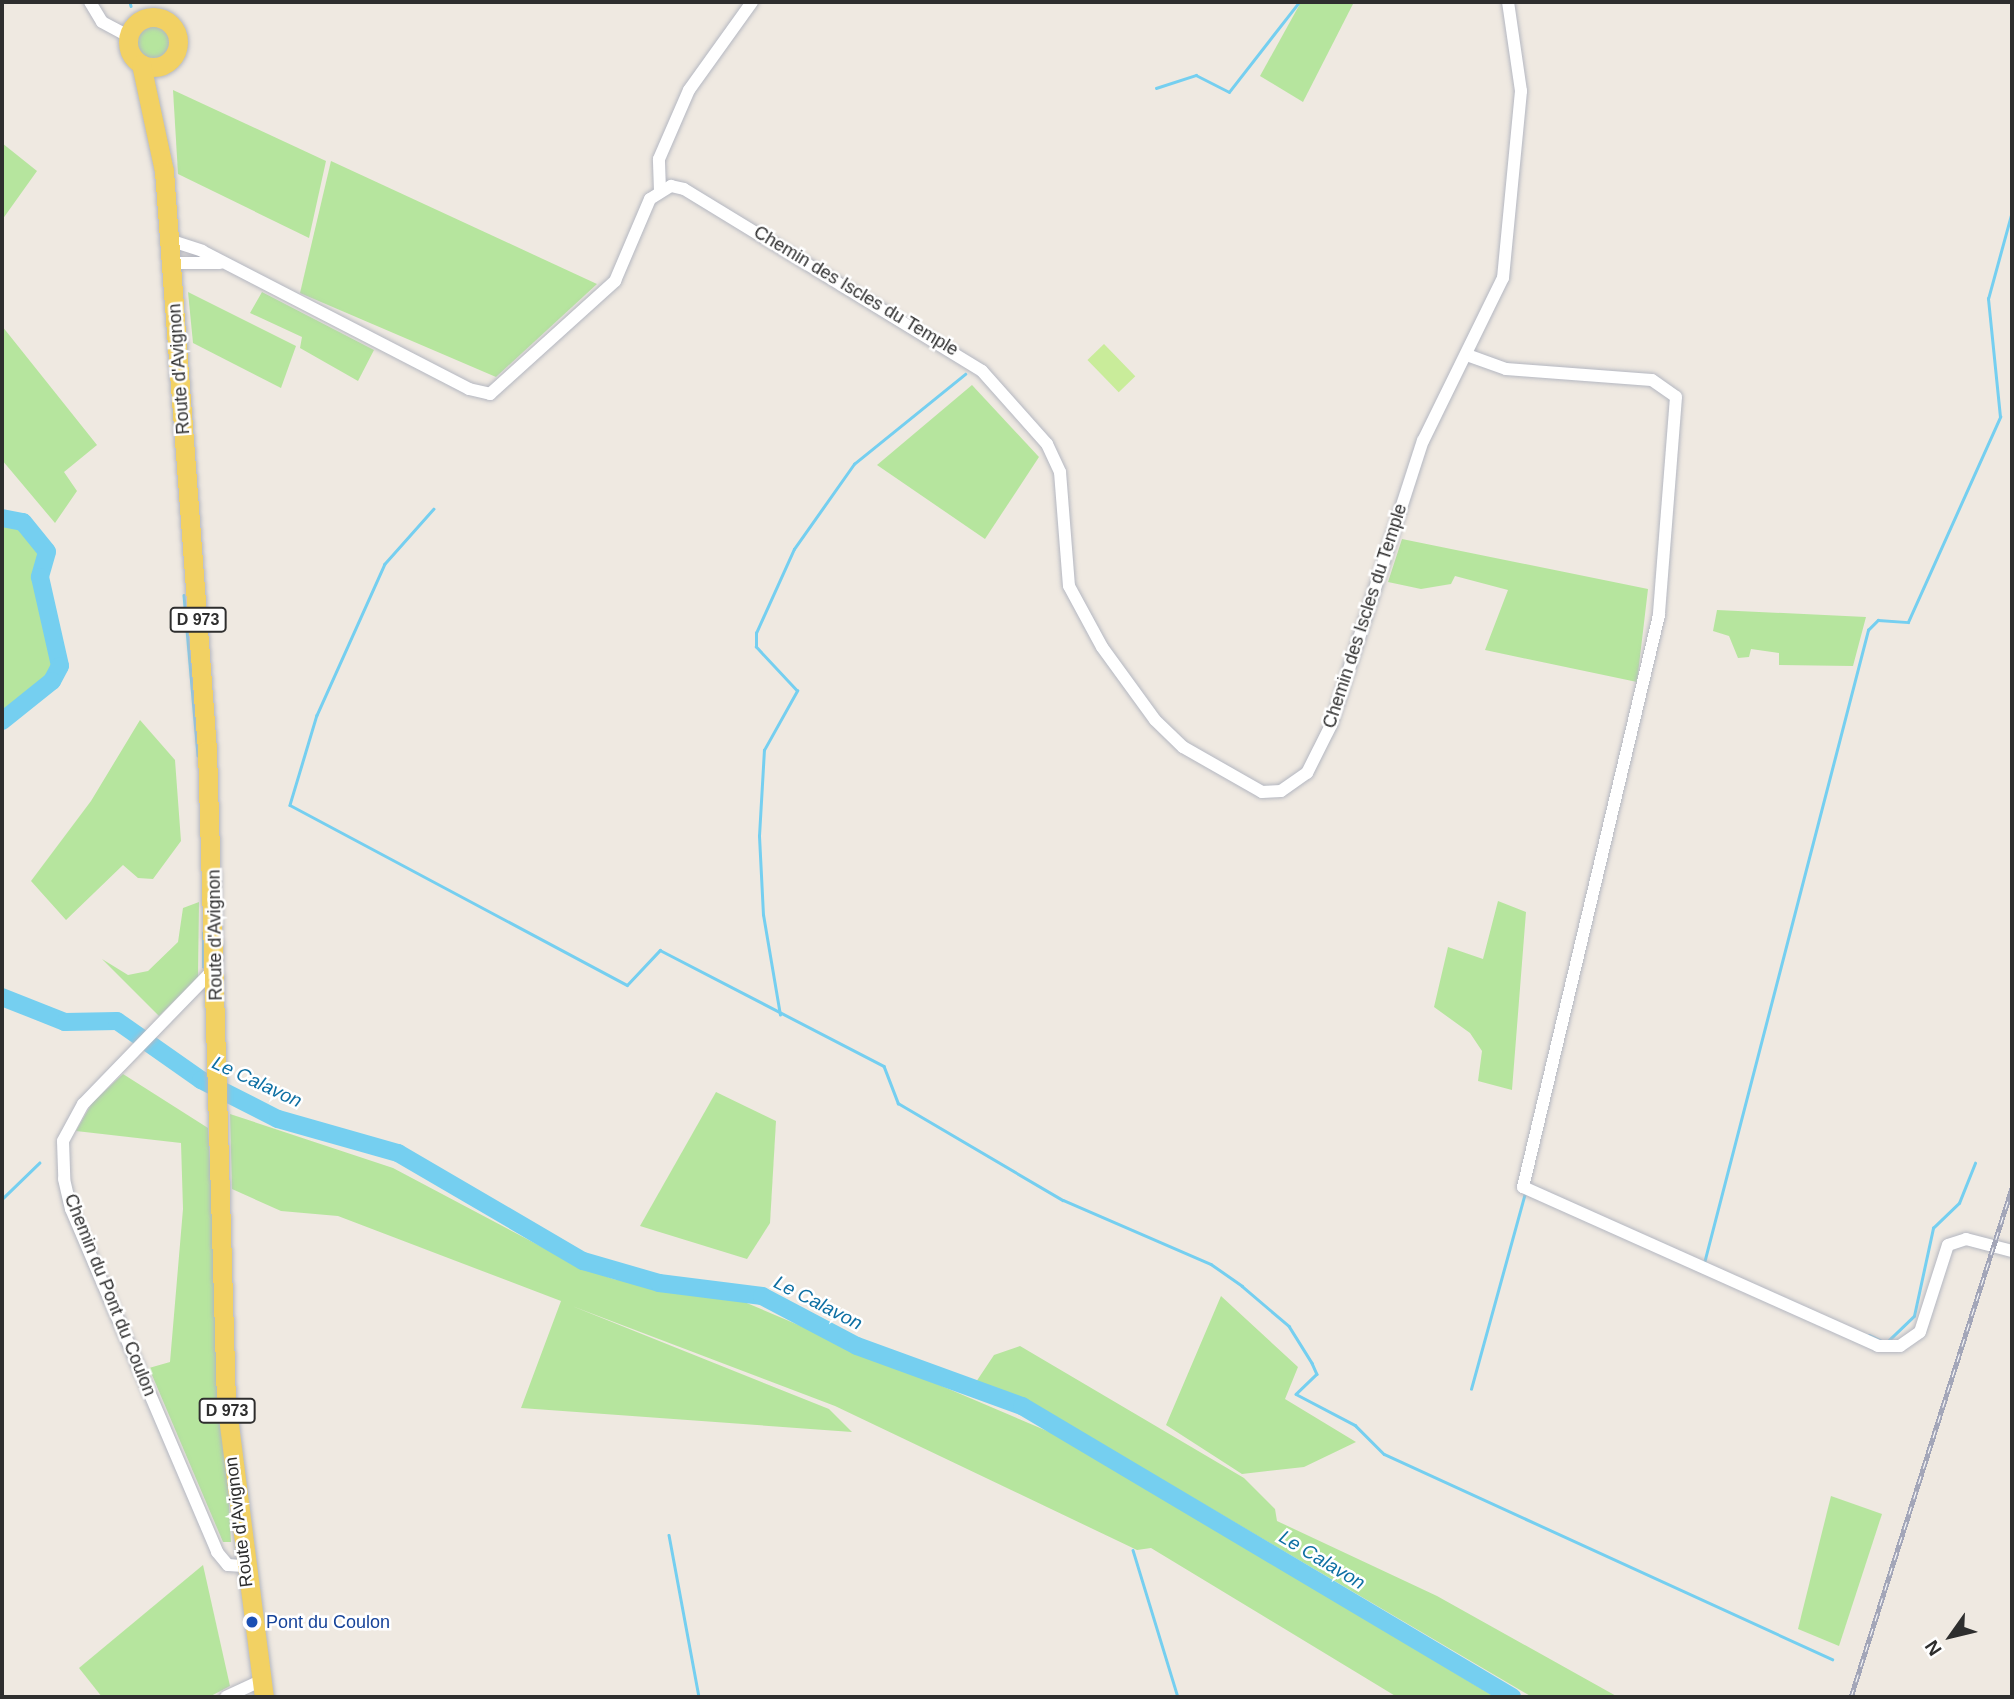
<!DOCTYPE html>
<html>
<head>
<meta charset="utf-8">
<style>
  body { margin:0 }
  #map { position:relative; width:2014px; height:1699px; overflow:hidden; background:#efe9e1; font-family:Helvetica,sans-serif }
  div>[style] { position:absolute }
  .green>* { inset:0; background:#b6e59e }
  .round { border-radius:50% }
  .pitch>* { inset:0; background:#c9ec9a; transform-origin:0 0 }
  .stream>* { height:2.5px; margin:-1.25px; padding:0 1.25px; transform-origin:1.25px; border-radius:1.25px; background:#75cff0 }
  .river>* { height:18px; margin:-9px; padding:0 9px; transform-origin:9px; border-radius:9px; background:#75cff0 }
  .roads { filter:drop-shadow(0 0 2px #b4b7c1) drop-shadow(0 0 2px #b4b7c1) }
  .minor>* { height:12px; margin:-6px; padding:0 6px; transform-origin:6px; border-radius:6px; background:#fff }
  .primary>* { height:19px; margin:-9.5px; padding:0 9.5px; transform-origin:9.5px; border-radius:9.5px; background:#f2d163 }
  .primary>.ring { margin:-9.5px; padding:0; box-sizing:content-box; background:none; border:19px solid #f2d163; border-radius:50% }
  .rail>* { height:5px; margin-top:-2.5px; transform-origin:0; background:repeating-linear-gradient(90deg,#fff 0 8px,#a3a6b8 0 16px); box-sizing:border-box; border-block:2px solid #a3a6b8 }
  .dots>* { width:19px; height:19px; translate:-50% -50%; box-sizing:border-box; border:4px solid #fff; border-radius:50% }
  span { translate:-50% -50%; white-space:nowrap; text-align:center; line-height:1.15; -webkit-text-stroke:5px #fff; paint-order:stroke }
  .shield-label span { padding:2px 5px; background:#fff; border:2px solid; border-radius:5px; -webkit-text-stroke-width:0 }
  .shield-label { font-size:16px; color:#2e2e2e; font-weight:700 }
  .street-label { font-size:18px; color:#2e2e2e }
  .transit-label { font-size:18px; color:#164399 }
  .left { translate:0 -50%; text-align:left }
  .water-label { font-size:19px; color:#0d6fa3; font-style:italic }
  .frame { position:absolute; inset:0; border:4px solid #2e2e2e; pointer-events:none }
  .north { position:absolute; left:1916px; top:1601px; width:70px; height:70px; -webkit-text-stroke:5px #fff; paint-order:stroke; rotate:236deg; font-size:19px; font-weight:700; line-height:28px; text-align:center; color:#2e2e2e }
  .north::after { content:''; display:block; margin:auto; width:24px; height:32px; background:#2e2e2e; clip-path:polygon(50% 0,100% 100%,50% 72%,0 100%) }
</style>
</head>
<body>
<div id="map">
  <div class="green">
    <i style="clip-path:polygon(1301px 2px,1354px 2px,1303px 102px,1260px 76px)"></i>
    <i class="round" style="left:135px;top:23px;width:38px;height:38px"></i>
    <i style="clip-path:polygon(173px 90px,326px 161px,309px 238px,178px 174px)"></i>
    <i style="clip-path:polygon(2px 143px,37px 171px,2px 220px)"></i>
    <i style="clip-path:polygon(331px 161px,597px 284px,496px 377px,300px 293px)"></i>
    <i style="clip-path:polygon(188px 292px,296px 346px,281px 388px,193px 343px)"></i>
    <i style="clip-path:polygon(262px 292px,374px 350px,358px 381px,300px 348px,302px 337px,250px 313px)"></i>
    <i style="clip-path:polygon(2px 326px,97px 445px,64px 472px,77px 491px,55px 523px,2px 460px)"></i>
    <i style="clip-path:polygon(972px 385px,1039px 457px,985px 539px,877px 465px)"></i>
    <i style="clip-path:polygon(3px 523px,20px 528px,41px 553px,33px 578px,53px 664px,49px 677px,2px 713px)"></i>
    <i style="clip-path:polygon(1402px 539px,1648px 589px,1637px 682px,1485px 650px,1508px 590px,1455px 576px,1451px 584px,1421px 589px,1388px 582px)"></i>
    <i style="clip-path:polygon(1717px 610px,1866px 617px,1853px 666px,1779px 665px,1779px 653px,1751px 649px,1749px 657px,1738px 658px,1729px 636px,1713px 631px)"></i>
    <i style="clip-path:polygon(140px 720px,175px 760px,181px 841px,153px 879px,138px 878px,123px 865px,66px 920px,31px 881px,91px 801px)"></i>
    <i style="clip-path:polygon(1498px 901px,1526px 912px,1512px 1090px,1478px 1081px,1482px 1051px,1470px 1033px,1434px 1007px,1448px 947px,1483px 959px)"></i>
    <i style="clip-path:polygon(199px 902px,198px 977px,159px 1016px,102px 959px,128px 975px,148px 971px,178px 942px,183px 908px)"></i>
    <i style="clip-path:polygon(123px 1074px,208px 1128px,231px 1542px,223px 1542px,149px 1368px,170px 1362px,183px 1209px,181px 1143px,76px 1131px,92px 1103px)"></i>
    <i style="clip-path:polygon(716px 1092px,776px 1121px,770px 1223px,747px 1259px,640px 1226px)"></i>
    <i style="clip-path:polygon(230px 1114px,393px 1168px,576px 1265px,613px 1279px,742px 1301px,1066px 1439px,1495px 1697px,1397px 1697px,1151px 1548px,1137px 1550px,835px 1406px,572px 1306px,829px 1409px,852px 1432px,521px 1408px,561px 1301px,338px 1216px,281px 1211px,232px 1189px)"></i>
    <i style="clip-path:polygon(1221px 1296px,1298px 1367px,1285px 1399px,1356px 1442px,1304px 1467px,1242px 1474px,1166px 1425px)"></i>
    <i style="clip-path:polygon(1020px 1346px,1244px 1478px,1275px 1509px,1277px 1521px,1437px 1596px,1618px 1697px,1532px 1697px,1023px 1398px,976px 1382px,994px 1355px)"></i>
    <i style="clip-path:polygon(1831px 1496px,1882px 1514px,1839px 1646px,1798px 1629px)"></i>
    <i style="clip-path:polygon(203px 1565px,230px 1686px,209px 1697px,102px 1697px,79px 1668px)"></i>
  </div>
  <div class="pitch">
    <i style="left:1104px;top:344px;width:45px;height:23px;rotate:46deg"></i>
  </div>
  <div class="stream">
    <i style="left:130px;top:2px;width:4px;rotate:76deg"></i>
    <i style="left:1156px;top:88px;width:42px;rotate:-18deg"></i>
    <i style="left:1196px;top:75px;width:37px;rotate:27deg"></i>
    <i style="left:1229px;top:92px;width:114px;rotate:-52.1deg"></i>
    <i style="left:434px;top:509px;width:74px;rotate:131.7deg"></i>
    <i style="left:385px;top:564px;width:166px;rotate:114.2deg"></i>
    <i style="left:317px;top:715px;width:94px;rotate:106.7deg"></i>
    <i style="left:290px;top:805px;width:382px;rotate:28.1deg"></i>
    <i style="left:627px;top:985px;width:48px;rotate:-46.7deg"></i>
    <i style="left:660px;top:950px;width:252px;rotate:27.4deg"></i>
    <i style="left:884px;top:1066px;width:40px;rotate:69deg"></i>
    <i style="left:898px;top:1103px;width:191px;rotate:30.5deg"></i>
    <i style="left:1063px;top:1200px;width:161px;rotate:23.4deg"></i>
    <i style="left:1211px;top:1264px;width:38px;rotate:35deg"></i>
    <i style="left:1242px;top:1286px;width:62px;rotate:40.4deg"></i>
    <i style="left:1289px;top:1326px;width:44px;rotate:58.1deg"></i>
    <i style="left:1312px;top:1363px;width:12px;rotate:66deg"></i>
    <i style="left:1317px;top:1374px;width:29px;rotate:136deg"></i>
    <i style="left:1296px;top:1394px;width:67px;rotate:27.7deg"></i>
    <i style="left:1355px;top:1425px;width:41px;rotate:45deg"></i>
    <i style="left:1384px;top:1454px;width:493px;rotate:24.6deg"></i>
    <i style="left:184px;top:595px;width:161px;rotate:85deg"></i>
    <i style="left:203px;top:967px;width:34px;rotate:-90deg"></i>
    <i style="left:780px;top:1015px;width:101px;rotate:-99.6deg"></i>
    <i style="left:763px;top:915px;width:79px;rotate:-92.9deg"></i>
    <i style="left:759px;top:836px;width:86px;rotate:-86.7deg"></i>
    <i style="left:764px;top:750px;width:68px;rotate:-60.8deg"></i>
    <i style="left:797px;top:691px;width:60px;rotate:-133deg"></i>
    <i style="left:756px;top:647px;width:14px;rotate:-90deg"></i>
    <i style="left:756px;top:633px;width:92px;rotate:-65.7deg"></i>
    <i style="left:794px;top:549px;width:104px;rotate:-54.8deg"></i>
    <i style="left:854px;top:464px;width:143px;rotate:-39deg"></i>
    <i style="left:2px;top:1199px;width:52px;rotate:-44.2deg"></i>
    <i style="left:1704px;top:1263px;width:654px;rotate:-75.47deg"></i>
    <i style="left:1868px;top:630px;width:14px;rotate:-45deg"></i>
    <i style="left:1878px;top:620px;width:30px;rotate:4deg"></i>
    <i style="left:1908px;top:622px;width:225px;rotate:-65.8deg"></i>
    <i style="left:2000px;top:417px;width:119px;rotate:-95.8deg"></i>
    <i style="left:1988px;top:299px;width:91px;rotate:-74.7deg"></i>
    <i style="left:1869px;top:1335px;width:14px;rotate:25deg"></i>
    <i style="left:1888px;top:1341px;width:36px;rotate:-44deg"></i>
    <i style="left:1914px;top:1316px;width:90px;rotate:-77.8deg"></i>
    <i style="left:1933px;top:1228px;width:36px;rotate:-44deg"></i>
    <i style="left:1959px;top:1203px;width:43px;rotate:-68.2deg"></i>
    <i style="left:1471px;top:1389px;width:203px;rotate:-74.6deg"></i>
    <i style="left:669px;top:1535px;width:165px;rotate:79.5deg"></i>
    <i style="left:1133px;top:1550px;width:154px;rotate:73deg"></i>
  </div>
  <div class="river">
    <i style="left:2px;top:518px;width:21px;rotate:11deg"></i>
    <i style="left:23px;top:522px;width:38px;rotate:51deg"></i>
    <i style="left:47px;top:552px;width:26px;rotate:106deg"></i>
    <i style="left:40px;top:577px;width:91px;rotate:77.3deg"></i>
    <i style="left:60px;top:666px;width:17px;rotate:118deg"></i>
    <i style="left:52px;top:681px;width:64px;rotate:141.3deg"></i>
    <i style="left:2px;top:997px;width:68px;rotate:21.6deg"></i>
    <i style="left:65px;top:1022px;width:52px;rotate:-1.1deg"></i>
    <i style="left:117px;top:1021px;width:103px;rotate:35.1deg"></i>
    <i style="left:201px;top:1080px;width:86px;rotate:26.9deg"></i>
    <i style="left:278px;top:1119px;width:125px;rotate:15.8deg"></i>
    <i style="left:398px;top:1153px;width:214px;rotate:30.3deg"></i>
    <i style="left:583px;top:1261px;width:79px;rotate:16.1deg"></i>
    <i style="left:659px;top:1283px;width:104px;rotate:7.2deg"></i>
    <i style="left:762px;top:1296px;width:107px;rotate:27.8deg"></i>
    <i style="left:857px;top:1346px;width:176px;rotate:20deg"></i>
    <i style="left:1022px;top:1406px;width:570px;rotate:30.71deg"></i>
  </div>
  <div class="roads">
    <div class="minor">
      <i style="left:90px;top:2px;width:23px;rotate:59deg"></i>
      <i style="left:102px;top:22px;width:30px;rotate:28deg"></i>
      <i style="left:660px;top:191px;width:32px;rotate:-92deg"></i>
      <i style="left:659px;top:159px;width:75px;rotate:-66.5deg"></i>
      <i style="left:689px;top:90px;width:108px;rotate:-54.4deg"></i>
      <i style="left:169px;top:240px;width:35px;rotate:18deg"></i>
      <i style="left:202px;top:251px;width:301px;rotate:27.3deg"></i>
      <i style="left:469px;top:389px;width:22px;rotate:13deg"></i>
      <i style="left:490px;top:394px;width:169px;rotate:-42.1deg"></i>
      <i style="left:615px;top:281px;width:89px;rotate:-66.9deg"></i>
      <i style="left:650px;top:199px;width:25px;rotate:-32deg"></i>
      <i style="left:671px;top:186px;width:13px;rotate:13deg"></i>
      <i style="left:684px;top:189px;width:349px;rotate:31.4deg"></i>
      <i style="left:982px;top:371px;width:98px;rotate:48.3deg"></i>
      <i style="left:1047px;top:444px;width:31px;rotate:65deg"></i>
      <i style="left:1060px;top:472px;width:114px;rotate:85.5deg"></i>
      <i style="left:1069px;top:586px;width:69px;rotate:61.6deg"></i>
      <i style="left:1102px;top:647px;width:90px;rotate:54deg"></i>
      <i style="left:1155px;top:720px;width:39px;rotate:44deg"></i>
      <i style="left:1183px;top:747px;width:91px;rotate:29.7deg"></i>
      <i style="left:1262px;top:792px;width:19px;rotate:-3deg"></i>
      <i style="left:1281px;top:791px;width:32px;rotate:-35deg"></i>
      <i style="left:1307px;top:773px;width:54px;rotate:-63.4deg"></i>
      <i style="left:1331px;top:725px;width:299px;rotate:-72.1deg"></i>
      <i style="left:1423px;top:441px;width:182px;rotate:-63.9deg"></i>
      <i style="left:1503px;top:278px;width:188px;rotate:-84.5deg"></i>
      <i style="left:1521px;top:91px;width:90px;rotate:-98.3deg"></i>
      <i style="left:171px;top:263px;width:49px"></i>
      <i style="left:1467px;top:355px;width:41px;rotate:19.7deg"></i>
      <i style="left:1506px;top:369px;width:146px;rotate:4.3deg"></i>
      <i style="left:1652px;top:380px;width:29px;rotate:35deg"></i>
      <i style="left:1676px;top:397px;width:219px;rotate:94.5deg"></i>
      <i style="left:1659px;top:615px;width:588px;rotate:103.37deg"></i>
      <i style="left:1523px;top:1187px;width:389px;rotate:24.1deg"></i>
      <i style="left:1878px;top:1346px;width:22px"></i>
      <i style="left:1900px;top:1346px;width:24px;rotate:-35deg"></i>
      <i style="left:1920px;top:1332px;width:91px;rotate:-72.2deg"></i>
      <i style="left:1948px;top:1245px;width:19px;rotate:-18deg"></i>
      <i style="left:1966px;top:1239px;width:48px;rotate:14.6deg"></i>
      <i style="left:215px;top:968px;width:190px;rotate:134.1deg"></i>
      <i style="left:83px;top:1104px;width:42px;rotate:118.4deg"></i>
      <i style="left:63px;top:1141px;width:38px;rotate:88deg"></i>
      <i style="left:64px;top:1179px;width:31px;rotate:77deg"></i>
      <i style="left:71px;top:1209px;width:373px;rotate:66.9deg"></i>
      <i style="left:217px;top:1552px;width:17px;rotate:50deg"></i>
      <i style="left:228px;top:1565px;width:16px;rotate:4deg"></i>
      <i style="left:226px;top:1697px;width:38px;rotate:-25deg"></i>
    </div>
    <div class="primary">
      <i class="ring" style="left:128px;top:17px;width:31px;height:31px"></i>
      <i style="left:141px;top:64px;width:109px;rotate:77.9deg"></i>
      <i style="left:164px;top:171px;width:581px;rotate:85.75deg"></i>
      <i style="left:207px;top:750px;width:651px;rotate:88.33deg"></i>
      <i style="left:226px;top:1401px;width:298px;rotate:82.7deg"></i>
    </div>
  </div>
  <div class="rail">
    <i style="left:1851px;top:1697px;width:534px;rotate:-72.45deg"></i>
  </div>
  <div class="dots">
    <i style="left:252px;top:1622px;background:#1a4fb4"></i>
  </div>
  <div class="shield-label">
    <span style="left:198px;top:620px">D 973</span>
    <span style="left:227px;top:1411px">D 973</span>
  </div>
  <div class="street-label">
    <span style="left:856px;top:291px;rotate:31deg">Chemin des Iscles du Temple</span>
    <span style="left:179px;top:369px;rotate:-94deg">Route d'Avignon</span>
    <span style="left:1365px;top:616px;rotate:-72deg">Chemin des Iscles du Temple</span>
    <span style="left:215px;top:935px;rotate:-91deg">Route d'Avignon</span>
    <span style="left:110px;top:1295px;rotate:68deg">Chemin du Pont du Coulon</span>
    <span style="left:239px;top:1522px;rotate:-97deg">Route d'Avignon</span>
  </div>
  <div class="transit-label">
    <span class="left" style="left:266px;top:1622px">Pont du Coulon</span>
  </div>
  <div class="water-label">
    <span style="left:257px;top:1082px;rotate:25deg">Le Calavon</span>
    <span style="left:818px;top:1303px;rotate:27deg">Le Calavon</span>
    <span style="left:1322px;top:1560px;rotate:31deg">Le Calavon</span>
  </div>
  <div class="frame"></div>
  <div class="north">N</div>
</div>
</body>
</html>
